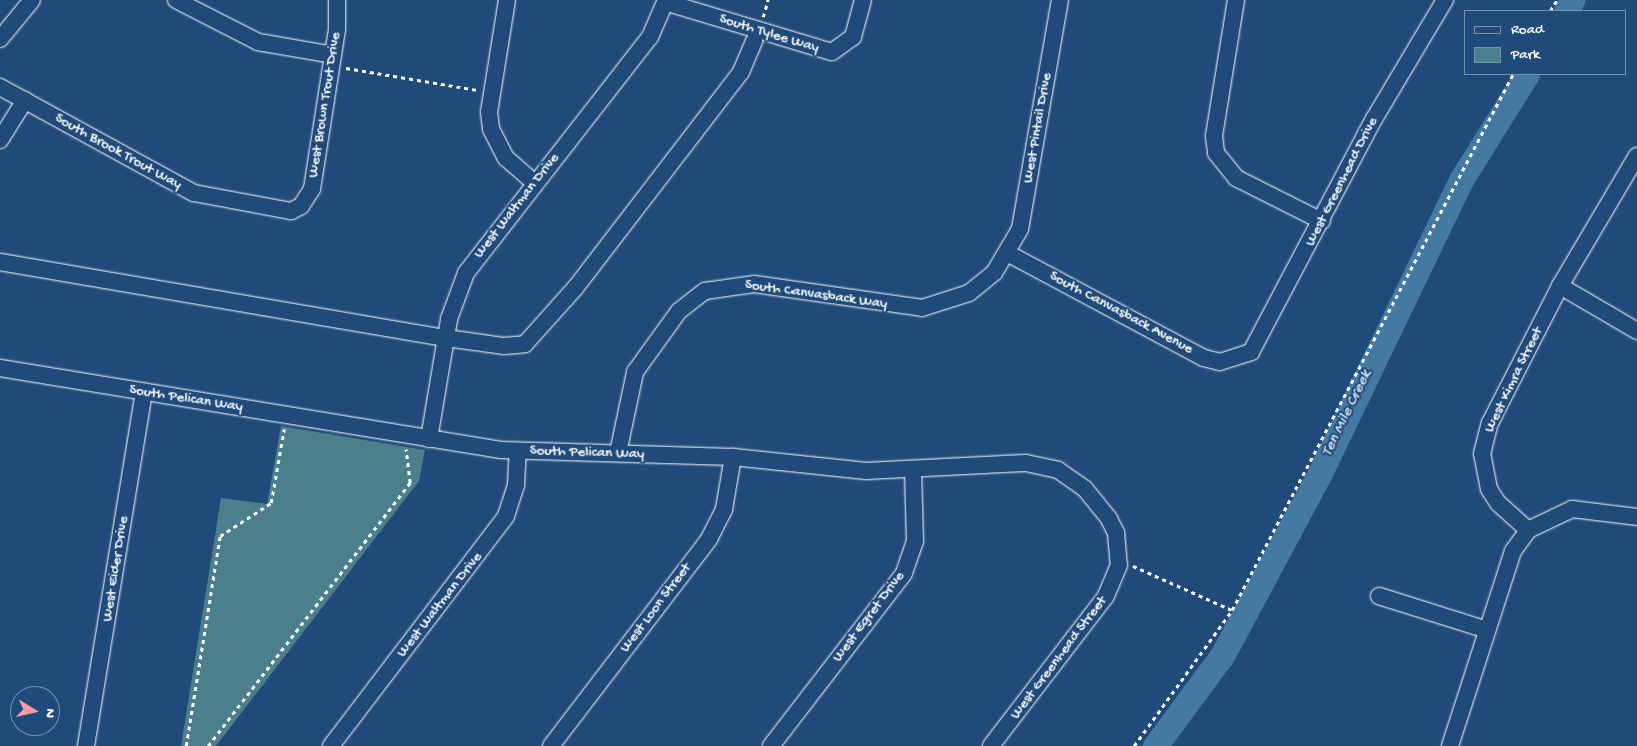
<!DOCTYPE html>
<html>
<head>
<meta charset="utf-8">
<style>
  body { margin:0 }
  #map { position:relative; width:1637px; height:746px; overflow:hidden; background:#1f4a7a; font-family:"Gochi Hand",sans-serif }
  div>[style] { position:absolute }
  .green>* { inset:0; background:#4b7f8b }
  .river>* { height:25px; margin:-12.5px; padding:0 12.5px; transform-origin:12.5px; border-radius:12.5px; background:#447aa1 }
  .path>* { height:2.5px; margin-top:-1.25px; transform-origin:0; background:repeating-linear-gradient(90deg,#fff 0 4px,transparent 0 8px) }
  .roads { filter:drop-shadow(0 0 1px #fff) drop-shadow(0 0 1px #fff) }
  .minor>* { height:16px; margin:-8px; padding:0 8px; transform-origin:8px; border-radius:8px; background:#1f4a7a }
  span { translate:-50% -50%; white-space:nowrap; text-align:center; line-height:1.15; -webkit-text-stroke:4px #1f4a7a; paint-order:stroke }
  .street-label { font-size:15px; color:#fff }
  .water-label { font-size:16px; color:#d0dee8; font-style:italic }
  .legend { position:absolute; left:1464px; top:10px; width:162px; height:65px; box-sizing:border-box; background:#1f4a7a; border:1px solid #7992af; margin:0; padding:6px 9px; list-style:none; font-size:15px; color:#fff }
  .legend li { display:flex; align-items:center; gap:10px; height:25px }
  .legend b { width:25px; border:1px solid #7992af }
  .north { position:absolute; left:10px; top:686px; width:50px; height:50px; box-sizing:border-box; background:#1f4a7a; border:1px solid #7992af; border-radius:50%; rotate:99deg; font-size:14px; font-weight:700; line-height:20px; text-align:center; color:#fff }
  .north::after { content:''; display:block; margin:auto; width:18px; height:22px; background:#ff9aa2; clip-path:polygon(50% 0,100% 100%,50% 72%,0 100%) }
</style>
</head>
<body>
<div id="map">
  <div class="green">
    <i style="clip-path:polygon(281px 426px,425px 450px,419px 481px,216px 746px,181px 746px,221px 498px,267px 504px)"></i>
  </div>
  <div class="river">
    <i style="left:1566px;top:11px;width:13px;rotate:-61deg"></i>
    <i style="left:1155px;top:746px;width:114px;rotate:-53.5deg"></i>
    <i style="left:1223px;top:654px;width:203px;rotate:-61.8deg"></i>
    <i style="left:1319px;top:475px;width:327px;rotate:-64.3deg"></i>
    <i style="left:1461px;top:180px;width:125px;rotate:-58.1deg"></i>
  </div>
  <div class="path">
    <i style="left:1550px;top:11px;width:13px;rotate:-58deg"></i>
    <i style="left:763px;top:17px;width:18px;rotate:-74deg"></i>
    <i style="left:346px;top:68px;width:134px;rotate:9.5deg"></i>
    <i style="left:1133px;top:566px;width:108px;rotate:24deg"></i>
    <i style="left:186px;top:746px;width:213px;rotate:-80.8deg"></i>
    <i style="left:220px;top:536px;width:61px;rotate:-32.9deg"></i>
    <i style="left:271px;top:503px;width:75px;rotate:-80deg"></i>
    <i style="left:208px;top:746px;width:332px;rotate:-52.5deg"></i>
    <i style="left:410px;top:483px;width:34px;rotate:-97deg"></i>
    <i style="left:1134px;top:746px;width:168px;rotate:-54.2deg"></i>
    <i style="left:1232px;top:610px;width:605px;rotate:-62.33deg"></i>
  </div>
  <div class="roads">
    <div class="minor">
      <i style="left:176px;top:0;width:92px;rotate:27.1deg"></i>
      <i style="left:258px;top:42px;width:76px;rotate:9.8deg"></i>
      <i style="left:507px;top:0;width:113px;rotate:99.1deg"></i>
      <i style="left:489px;top:112px;width:17px;rotate:83deg"></i>
      <i style="left:491px;top:129px;width:33px;rotate:63deg"></i>
      <i style="left:506px;top:158px;width:38px;rotate:41deg"></i>
      <i style="left:1236px;top:0;width:138px;rotate:99.2deg"></i>
      <i style="left:1214px;top:136px;width:17px;rotate:83deg"></i>
      <i style="left:1216px;top:153px;width:32px;rotate:51deg"></i>
      <i style="left:1236px;top:178px;width:96px;rotate:26.6deg"></i>
      <i style="left:665px;top:2px;width:174px;rotate:16.7deg"></i>
      <i style="left:832px;top:52px;width:26px;rotate:-36deg"></i>
      <i style="left:853px;top:37px;width:38px;rotate:-75deg"></i>
      <i style="left:0;top:39px;width:50px;rotate:-50.6deg"></i>
      <i style="left:0;top:87px;width:221px;rotate:28.7deg"></i>
      <i style="left:194px;top:193px;width:99px;rotate:10.5deg"></i>
      <i style="left:291px;top:211px;width:11px;rotate:-27deg"></i>
      <i style="left:301px;top:206px;width:20px;rotate:-57deg"></i>
      <i style="left:312px;top:189px;width:161px;rotate:-81.1deg"></i>
      <i style="left:337px;top:30px;width:30px;rotate:-90deg"></i>
      <i style="left:0;top:140px;width:47px;rotate:-58deg"></i>
      <i style="left:1009px;top:254px;width:221px;rotate:28.1deg"></i>
      <i style="left:1204px;top:358px;width:16px;rotate:14deg"></i>
      <i style="left:1220px;top:362px;width:33px;rotate:-18deg"></i>
      <i style="left:1251px;top:352px;width:263px;rotate:-62.2deg"></i>
      <i style="left:1374px;top:119px;width:139px;rotate:-59.2deg"></i>
      <i style="left:0;top:262px;width:452px;rotate:9.7deg"></i>
      <i style="left:446px;top:338px;width:59px;rotate:7.9deg"></i>
      <i style="left:504px;top:346px;width:21px;rotate:-5deg"></i>
      <i style="left:525px;top:344px;width:76px;rotate:-48.2deg"></i>
      <i style="left:576px;top:287px;width:271px;rotate:-52.5deg"></i>
      <i style="left:741px;top:72px;width:34px;rotate:-67deg"></i>
      <i style="left:1560px;top:286px;width:89px;rotate:30.3deg"></i>
      <i style="left:0;top:368px;width:508px;rotate:9.3deg"></i>
      <i style="left:501px;top:450px;width:232px;rotate:1.7deg"></i>
      <i style="left:733px;top:457px;width:134px;rotate:6deg"></i>
      <i style="left:866px;top:471px;width:160px;rotate:-2.9deg"></i>
      <i style="left:1026px;top:463px;width:33px;rotate:12deg"></i>
      <i style="left:1058px;top:470px;width:33px;rotate:35deg"></i>
      <i style="left:1085px;top:489px;width:38px;rotate:51deg"></i>
      <i style="left:1109px;top:519px;width:16px;rotate:63deg"></i>
      <i style="left:1116px;top:533px;width:32px;rotate:85deg"></i>
      <i style="left:1119px;top:565px;width:34px;rotate:113deg"></i>
      <i style="left:1106px;top:596px;width:189px;rotate:127.5deg"></i>
      <i style="left:429px;top:439px;width:122px;rotate:-80.5deg"></i>
      <i style="left:449px;top:319px;width:49px;rotate:-69.7deg"></i>
      <i style="left:466px;top:273px;width:299px;rotate:-52.1deg"></i>
      <i style="left:650px;top:37px;width:40px;rotate:-66.6deg"></i>
      <i style="left:618px;top:453px;width:83px;rotate:-78.1deg"></i>
      <i style="left:635px;top:372px;width:75px;rotate:-54.2deg"></i>
      <i style="left:679px;top:311px;width:33px;rotate:-38deg"></i>
      <i style="left:705px;top:291px;width:49px;rotate:-8.1deg"></i>
      <i style="left:754px;top:284px;width:170px;rotate:8.1deg"></i>
      <i style="left:922px;top:308px;width:49px;rotate:-17.7deg"></i>
      <i style="left:969px;top:293px;width:32px;rotate:-39deg"></i>
      <i style="left:994px;top:273px;width:51px;rotate:-59.4deg"></i>
      <i style="left:1020px;top:229px;width:232px;rotate:-80.1deg"></i>
      <i style="left:1528px;top:530px;width:40px;rotate:-138deg"></i>
      <i style="left:1498px;top:503px;width:17px;rotate:-123deg"></i>
      <i style="left:1489px;top:489px;width:36px;rotate:-101deg"></i>
      <i style="left:1482px;top:454px;width:32px;rotate:-76deg"></i>
      <i style="left:1490px;top:423px;width:154px;rotate:-62.9deg"></i>
      <i style="left:1560px;top:286px;width:151px;rotate:-59.4deg"></i>
      <i style="left:1379px;top:596px;width:113px;rotate:17.5deg"></i>
      <i style="left:86px;top:746px;width:359px;rotate:-80.7deg"></i>
      <i style="left:331px;top:746px;width:289px;rotate:-52.7deg"></i>
      <i style="left:506px;top:516px;width:33px;rotate:-72deg"></i>
      <i style="left:516px;top:485px;width:34px;rotate:-87deg"></i>
      <i style="left:551px;top:746px;width:260px;rotate:-52.6deg"></i>
      <i style="left:709px;top:539px;width:34px;rotate:-63deg"></i>
      <i style="left:724px;top:509px;width:53px;rotate:-80.2deg"></i>
      <i style="left:771px;top:746px;width:218px;rotate:-52.4deg"></i>
      <i style="left:904px;top:573px;width:34px;rotate:-71deg"></i>
      <i style="left:915px;top:541px;width:72px;rotate:-91.6deg"></i>
      <i style="left:1450px;top:746px;width:205px;rotate:-72.1deg"></i>
      <i style="left:1513px;top:551px;width:26px;rotate:-54deg"></i>
      <i style="left:1528px;top:530px;width:49px;rotate:-25.5deg"></i>
      <i style="left:1572px;top:509px;width:65px;rotate:7deg"></i>
    </div>
  </div>
  <div class="street-label">
    <span style="left:769px;top:34px;rotate:17deg">South Tylee Way</span>
    <span style="left:325px;top:105px;rotate:-81deg">West Brown Trout Drive</span>
    <span style="left:1038px;top:128px;rotate:-80deg">West Pintail Drive</span>
    <span style="left:118px;top:152px;rotate:29deg">South Brook Trout Way</span>
    <span style="left:1342px;top:182px;rotate:-63deg">West Greenhead Drive</span>
    <span style="left:517px;top:206px;rotate:-52deg">West Waltman Drive</span>
    <span style="left:816px;top:295px;rotate:8deg">South Canvasback Way</span>
    <span style="left:1121px;top:313px;rotate:28deg">South Canvasback Avenue</span>
    <span style="left:1514px;top:380px;rotate:-64deg">West Kimra Street</span>
    <span style="left:186px;top:399px;rotate:9deg">South Pelican Way</span>
    <span style="left:587px;top:453px;rotate:2deg">South Pelican Way</span>
    <span style="left:116px;top:569px;rotate:-81deg">West Eider Drive</span>
    <span style="left:440px;top:605px;rotate:-52deg">West Waltman Drive</span>
    <span style="left:656px;top:608px;rotate:-53deg">West Loon Street</span>
    <span style="left:869px;top:617px;rotate:-53deg">West Egret Drive</span>
    <span style="left:1059px;top:658px;rotate:-53deg">West Greenhead Street</span>
  </div>
  <div class="water-label">
    <span style="left:1348px;top:414px;rotate:-64deg">Ten Mile Creek</span>
  </div>
  <ul class="legend">
  <li><b style="height:6px;background:#1f4a7a"></b>Road</li>
  <li><b style="height:14px;background:#4b7f8b"></b>Park</li>
  </ul>
  <div class="north">N</div>
</div>
</body>
</html>
